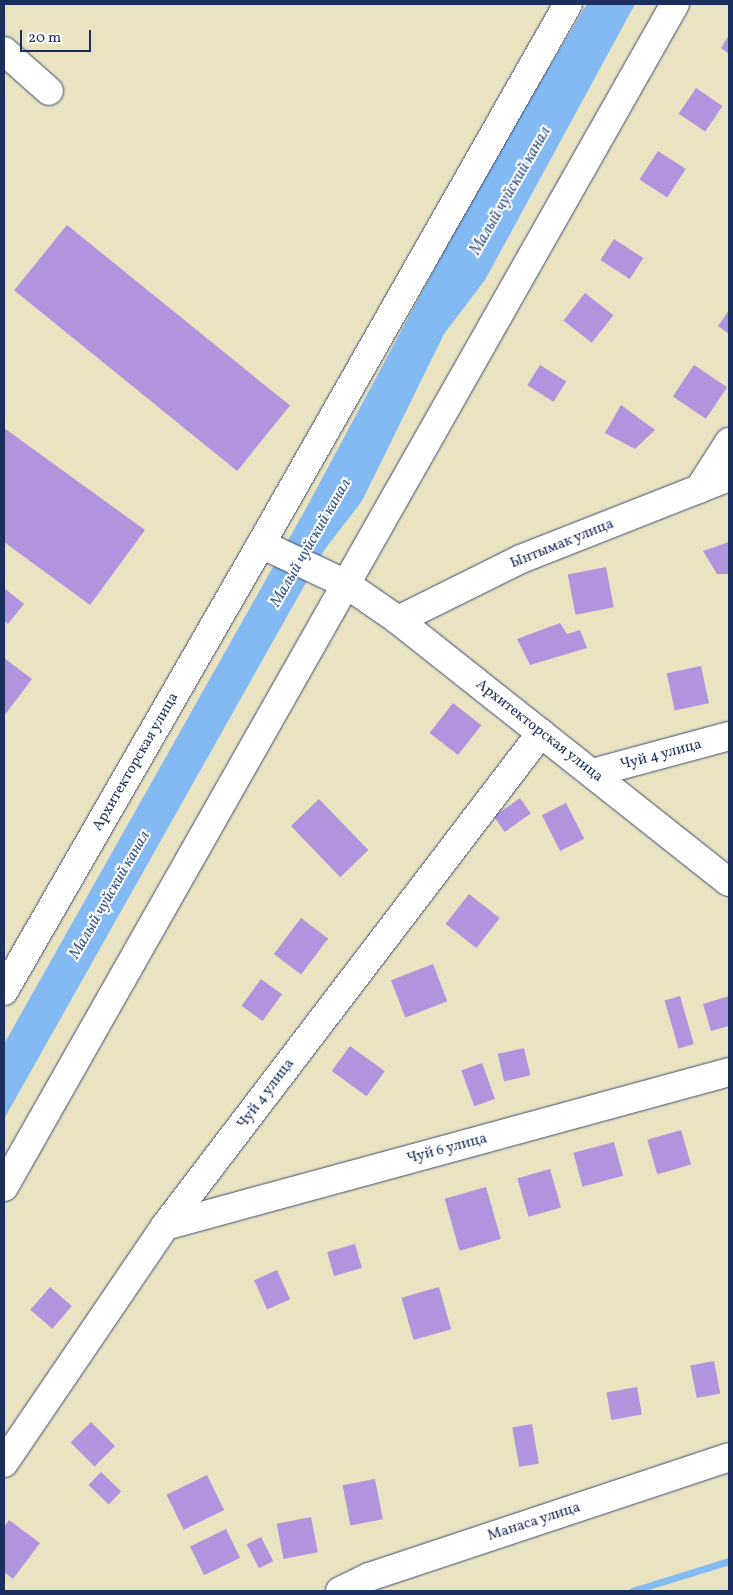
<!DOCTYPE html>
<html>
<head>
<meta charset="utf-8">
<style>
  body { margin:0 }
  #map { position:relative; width:733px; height:1595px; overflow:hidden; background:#e9e3c2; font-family:Vollkorn,serif }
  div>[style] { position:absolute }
  .water>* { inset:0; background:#83baf3 }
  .stream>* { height:7px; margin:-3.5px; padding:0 3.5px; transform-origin:3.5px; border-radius:3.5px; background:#83baf3 }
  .building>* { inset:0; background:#b194de; transform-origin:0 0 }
  .roads { filter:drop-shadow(0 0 1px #3a4a6d) drop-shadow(0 0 1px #3a4a6d) }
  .minor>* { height:28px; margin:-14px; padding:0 14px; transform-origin:14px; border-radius:14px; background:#fff }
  span { translate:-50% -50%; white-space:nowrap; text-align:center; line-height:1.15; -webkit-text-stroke:4px #fff; paint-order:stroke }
  .street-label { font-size:15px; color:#1b2f5e }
  .water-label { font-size:16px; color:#3a598b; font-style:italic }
  .frame { position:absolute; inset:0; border:5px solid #1b2f5e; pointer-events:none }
  .scale { position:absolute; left:20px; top:30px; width:71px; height:22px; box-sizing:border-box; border:2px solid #1b2f5e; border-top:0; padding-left:6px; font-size:15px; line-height:18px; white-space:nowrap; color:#1b2f5e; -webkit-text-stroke:4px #fff; paint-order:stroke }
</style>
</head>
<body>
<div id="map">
  <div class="water">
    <i style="clip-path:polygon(587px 4px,635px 4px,485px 280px,444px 334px,362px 501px,325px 549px,4px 1119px,4px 1044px,304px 512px,487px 171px)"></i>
  </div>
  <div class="stream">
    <i style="left:632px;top:1591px;width:102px;rotate:-17.2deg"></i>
  </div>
  <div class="building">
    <i style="clip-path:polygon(729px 35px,729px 54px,721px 48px)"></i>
    <i style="left:696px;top:88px;width:32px;height:31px;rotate:34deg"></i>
    <i style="left:658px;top:151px;width:33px;height:34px;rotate:33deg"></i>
    <i style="left:67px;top:225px;width:287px;height:84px;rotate:39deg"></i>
    <i style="left:614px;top:239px;width:35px;height:25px;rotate:33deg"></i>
    <i style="left:585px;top:293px;width:36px;height:35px;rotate:38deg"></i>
    <i style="clip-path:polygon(729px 310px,729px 334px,718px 326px)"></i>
    <i style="left:540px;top:365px;width:31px;height:24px;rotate:32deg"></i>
    <i style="left:694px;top:365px;width:40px;height:38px;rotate:34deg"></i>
    <i style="clip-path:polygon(621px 405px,655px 430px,635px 449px,605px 433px)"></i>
    <i style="clip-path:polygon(4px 428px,145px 530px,90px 605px,4px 542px)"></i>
    <i style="clip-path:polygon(729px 542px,729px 574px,717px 574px,703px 551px)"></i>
    <i style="left:606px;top:567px;width:41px;height:39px;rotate:79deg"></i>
    <i style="clip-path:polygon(4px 588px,24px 604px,8px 624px,4px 621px)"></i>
    <i style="clip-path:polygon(560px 623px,567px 634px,580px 630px,587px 648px,530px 665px,517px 639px)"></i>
    <i style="clip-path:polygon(4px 658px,32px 679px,4px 716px)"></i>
    <i style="left:701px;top:666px;width:38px;height:35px;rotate:78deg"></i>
    <i style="left:453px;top:703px;width:36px;height:38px;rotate:38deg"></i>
    <i style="left:520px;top:798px;width:19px;height:32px;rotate:55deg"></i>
    <i style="left:319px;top:799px;width:71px;height:39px;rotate:46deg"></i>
    <i style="left:566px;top:803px;width:40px;height:27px;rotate:63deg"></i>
    <i style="left:469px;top:894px;width:39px;height:38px;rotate:38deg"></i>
    <i style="left:301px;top:918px;width:34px;height:45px;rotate:37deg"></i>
    <i style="left:433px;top:964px;width:40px;height:45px;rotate:69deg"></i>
    <i style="left:261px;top:979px;width:26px;height:33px;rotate:36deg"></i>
    <i style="left:680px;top:996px;width:50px;height:16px;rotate:74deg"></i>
    <i style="clip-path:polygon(729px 996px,729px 1026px,711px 1031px,703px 1004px)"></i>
    <i style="left:350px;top:1046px;width:43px;height:31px;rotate:36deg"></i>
    <i style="left:524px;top:1048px;width:28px;height:27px;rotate:77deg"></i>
    <i style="left:482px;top:1063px;width:38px;height:22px;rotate:70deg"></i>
    <i style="left:681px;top:1130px;width:36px;height:35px;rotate:74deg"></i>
    <i style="left:614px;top:1142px;width:35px;height:42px;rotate:75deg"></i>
    <i style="left:550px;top:1169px;width:40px;height:34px;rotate:74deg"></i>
    <i style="left:486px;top:1187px;width:54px;height:43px;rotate:74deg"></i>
    <i style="left:355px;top:1244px;width:25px;height:29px;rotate:74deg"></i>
    <i style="left:277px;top:1270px;width:32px;height:25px;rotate:66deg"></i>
    <i style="left:50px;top:1287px;width:29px;height:30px;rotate:41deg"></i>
    <i style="left:439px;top:1287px;width:44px;height:39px;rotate:74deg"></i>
    <i style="left:714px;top:1361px;width:33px;height:24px;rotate:79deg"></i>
    <i style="left:637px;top:1387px;width:28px;height:31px;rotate:80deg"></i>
    <i style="left:91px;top:1422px;width:34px;height:29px;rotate:45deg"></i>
    <i style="left:532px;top:1424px;width:40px;height:20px;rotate:80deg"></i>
    <i style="left:101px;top:1472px;width:28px;height:18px;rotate:44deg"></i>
    <i style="left:207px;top:1475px;width:39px;height:45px;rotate:64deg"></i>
    <i style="left:375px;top:1479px;width:41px;height:33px;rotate:79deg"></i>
    <i style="left:311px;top:1517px;width:36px;height:35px;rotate:79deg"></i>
    <i style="clip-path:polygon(9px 1520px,40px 1543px,13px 1579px,4px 1572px,4px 1527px)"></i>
    <i style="left:226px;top:1529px;width:32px;height:40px;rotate:64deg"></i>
    <i style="left:261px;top:1537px;width:27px;height:16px;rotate:63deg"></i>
  </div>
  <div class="roads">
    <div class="minor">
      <i style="left:4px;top:51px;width:60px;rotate:41.6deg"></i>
      <i style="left:699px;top:489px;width:56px;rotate:-57.4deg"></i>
      <i style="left:261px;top:544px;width:621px;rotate:-60.38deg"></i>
      <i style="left:398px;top:620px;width:137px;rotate:-26.4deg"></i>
      <i style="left:521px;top:559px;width:224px;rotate:-21.5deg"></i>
      <i style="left:592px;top:773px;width:142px;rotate:-15.1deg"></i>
      <i style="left:4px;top:991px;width:516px;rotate:-60.1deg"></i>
      <i style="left:261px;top:544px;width:94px;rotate:25.2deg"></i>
      <i style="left:346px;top:584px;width:63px;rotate:34.7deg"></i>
      <i style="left:398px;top:620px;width:422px;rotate:38.4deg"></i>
      <i style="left:4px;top:1187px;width:1360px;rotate:-60.44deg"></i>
      <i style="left:165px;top:1226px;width:585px;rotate:-15.27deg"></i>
      <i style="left:4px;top:1463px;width:287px;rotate:-55.8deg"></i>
      <i style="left:165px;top:1226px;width:620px;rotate:-52.67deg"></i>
      <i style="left:340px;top:1591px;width:32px;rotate:-26deg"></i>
      <i style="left:369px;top:1577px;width:379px;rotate:-18.4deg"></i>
    </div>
  </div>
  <div class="street-label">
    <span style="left:562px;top:544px;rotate:-22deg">Ынтымак улица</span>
    <span style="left:539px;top:731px;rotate:38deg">Архитекторская улица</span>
    <span style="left:661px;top:755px;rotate:-15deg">Чуй 4 улица</span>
    <span style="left:136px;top:762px;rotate:-60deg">Архитекторская улица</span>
    <span style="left:266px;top:1094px;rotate:-53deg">Чуй 4 улица</span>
    <span style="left:447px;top:1149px;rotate:-15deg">Чуй 6 улица</span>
    <span style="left:534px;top:1522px;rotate:-18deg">Манаса улица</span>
  </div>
  <div class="water-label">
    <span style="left:511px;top:191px;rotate:-60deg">Малый чуйский канал</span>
    <span style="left:311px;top:543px;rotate:-60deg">Малый чуйский канал</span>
    <span style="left:110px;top:895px;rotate:-60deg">Малый чуйский канал</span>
  </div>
  <div class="frame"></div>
  <div class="scale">20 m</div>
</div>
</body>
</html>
